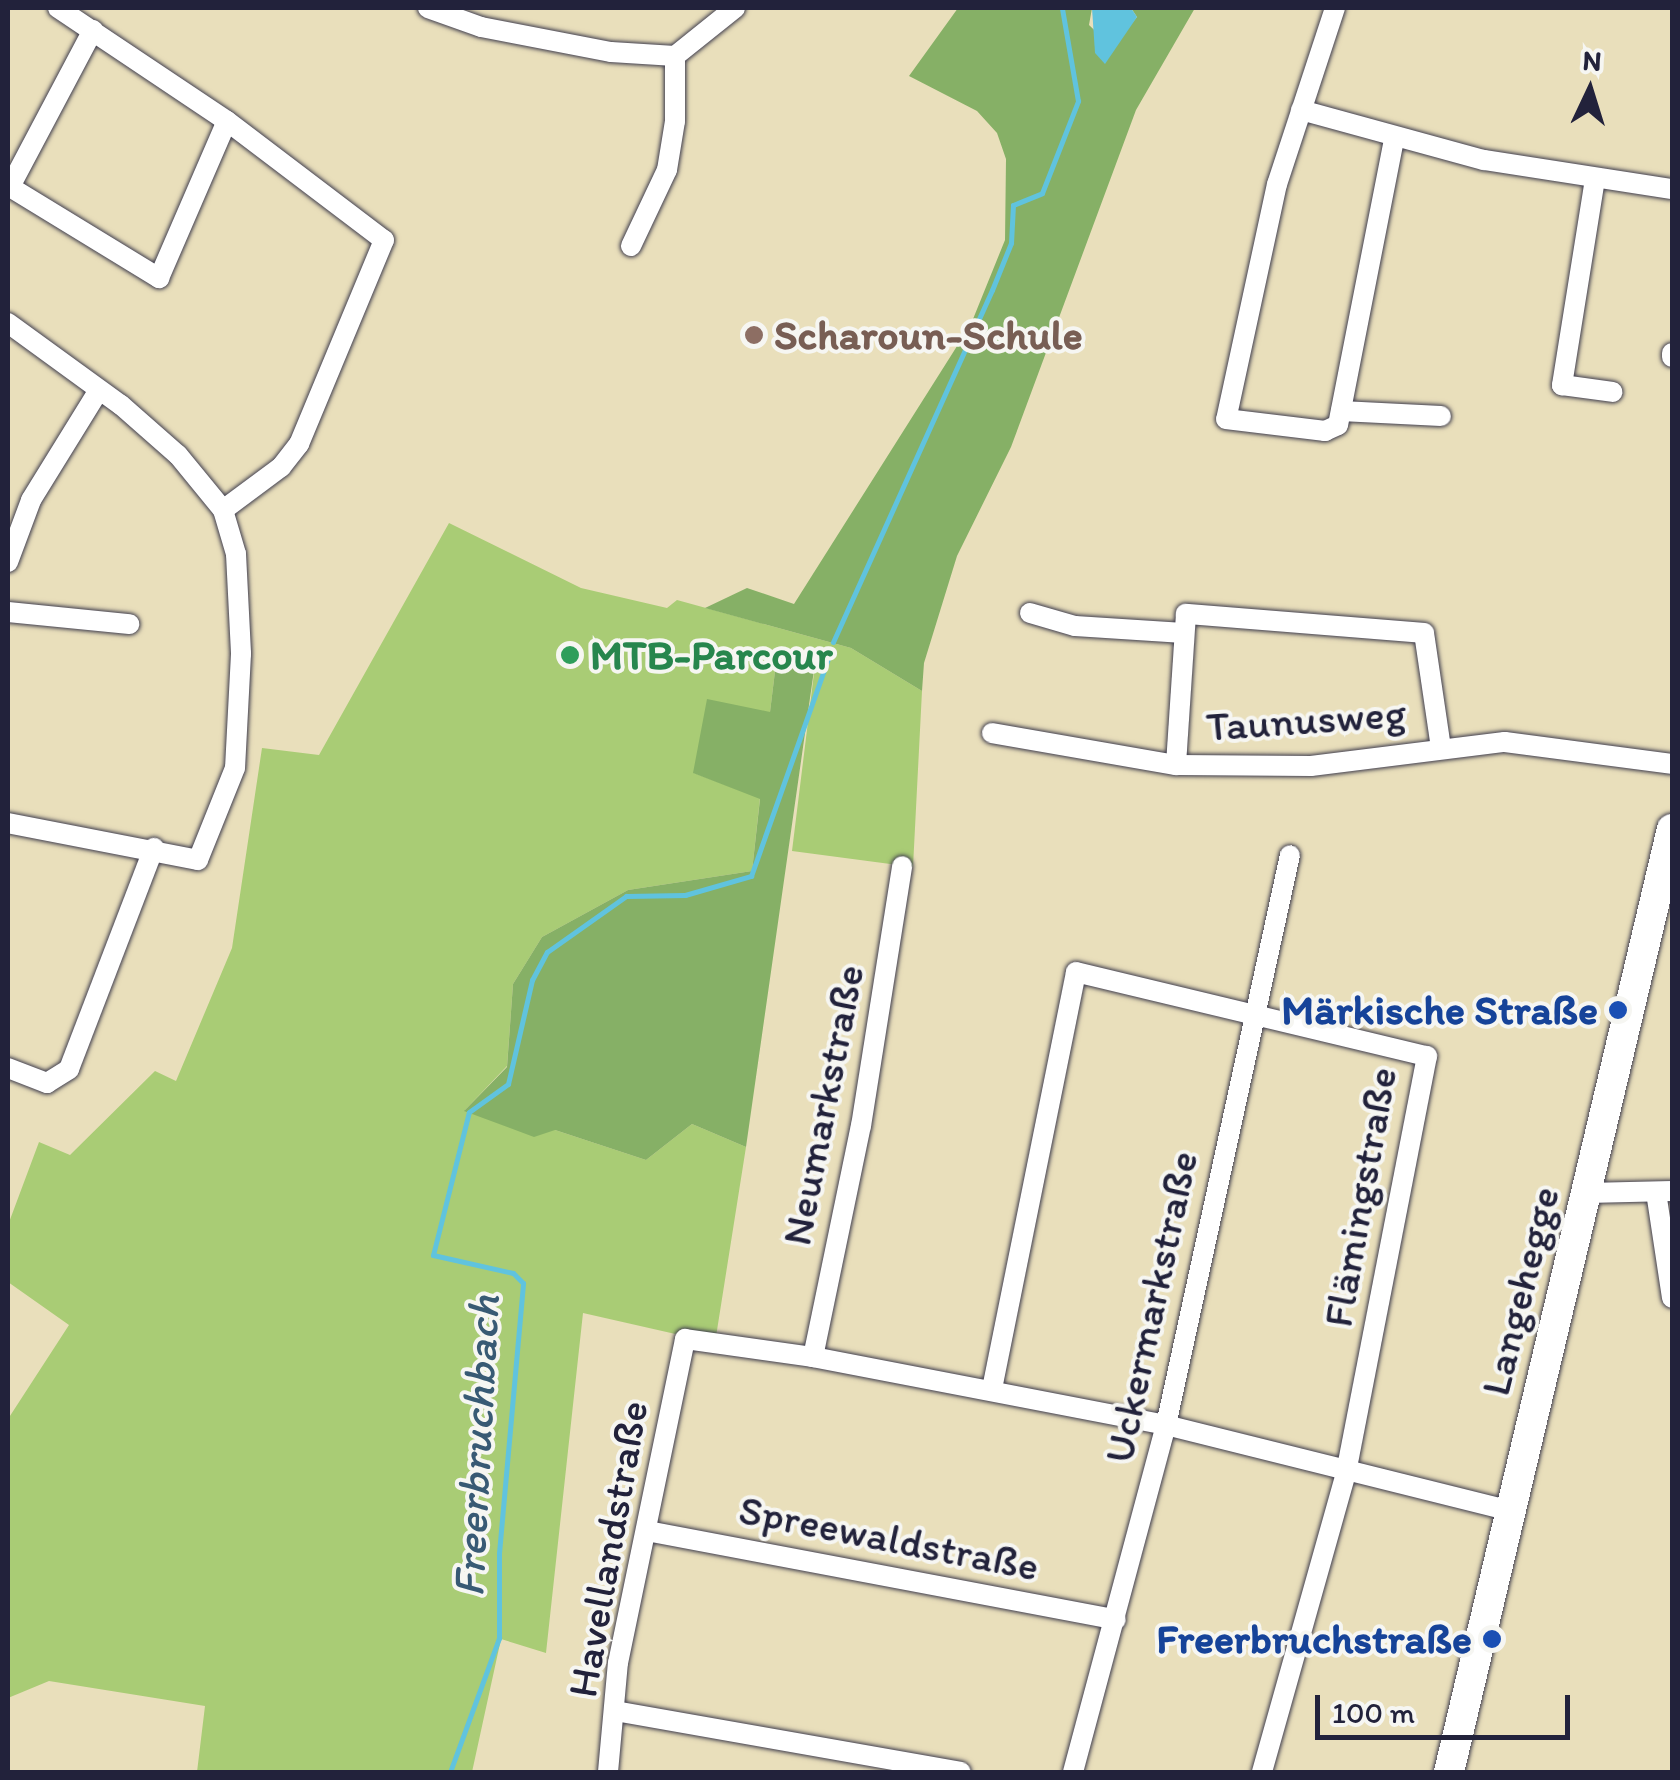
<!DOCTYPE html>
<html>
<head>
<meta charset="utf-8">
<style>
  body { margin:0 }
  #map { position:relative; width:1680px; height:1780px; overflow:hidden; background:#e9dfbb; font-family:Itim,sans-serif }
  div>[style] { position:absolute }
  .green>* { inset:0; background:#a9cc75 }
  .forest>* { inset:0; background:#86b066 }
  .water>* { inset:0; background:#60c3de }
  .stream>* { height:5px; margin:-2.5px; padding:0 2.5px; transform-origin:2.5px; border-radius:2.5px; background:#60c3de }
  .roads { filter:drop-shadow(0 0 2px #403e4e) drop-shadow(0 0 2px #403e4e) }
  .street>* { height:20px; margin:-10px; padding:0 10px; transform-origin:10px; border-radius:10px; background:#fff }
  .secondary>* { height:30px; margin:-15px; padding:0 15px; transform-origin:15px; border-radius:15px; background:#fff }
  .dots>* { width:28px; height:28px; translate:-50% -50%; box-sizing:border-box; border:5px solid #f6f6f2; border-radius:50% }
  span { translate:-50% -50%; white-space:nowrap; text-align:center; line-height:1.15; -webkit-text-stroke:8px #f6f6f2; paint-order:stroke }
  .education-label { font-size:42px; color:#785e54; font-weight:700 }
  .left { translate:0 -50%; text-align:left }
  .leisure-label { font-size:42px; color:#27864d; font-weight:700 }
  .street-label { font-size:42px; color:#22223b }
  .transit-label { font-size:42px; color:#164399; font-weight:700 }
  .right { translate:-100% -50%; text-align:right }
  .water-label { font-size:45px; color:#385a74; font-style:italic }
  .frame { position:absolute; inset:0; border:10px solid #22223b; pointer-events:none }
  .north { position:absolute; left:1540px; top:40px; width:100px; height:100px; -webkit-text-stroke:8px #f6f6f2; paint-order:stroke; rotate:4deg; font-size:28px; font-weight:700; line-height:40px; text-align:center; color:#22223b }
  .north::after { content:''; display:block; margin:auto; width:35px; height:45px; background:#22223b; clip-path:polygon(50% 0,100% 100%,50% 72%,0 100%) }
  .scale { position:absolute; left:1315px; top:1695px; width:255px; height:45px; box-sizing:border-box; border:5px solid #22223b; border-top:0; padding-left:12px; font-size:30px; line-height:35px; white-space:nowrap; color:#22223b; -webkit-text-stroke:8px #f6f6f2; paint-order:stroke }
</style>
</head>
<body>
<div id="map">
  <div class="green">
    <i style="clip-path:polygon(449px 523px,581px 588px,667px 608px,677px 600px,851px 648px,922px 691px,913px 867px,792px 851px,817px 649px,777px 655px,770px 712px,694px 773px,760px 798px,752px 871px,628px 890px,542px 937px,513px 984px,507px 1066px,465px 1110px,555px 1130px,646px 1160px,692px 1124px,746px 1147px,715px 1343px,583px 1313px,546px 1653px,501px 1639px,472px 1772px,197px 1772px,205px 1706px,49px 1681px,8px 1698px,8px 1419px,69px 1325px,8px 1282px,8px 1225px,39px 1142px,70px 1155px,155px 1071px,176px 1081px,232px 948px,262px 748px,319px 755px)"></i>
  </div>
  <div class="forest">
    <i style="clip-path:polygon(958px 8px,1092px 8px,1089px 25px,1112px 47px,1137px 17px,1131px 8px,1195px 8px,1136px 110px,1011px 447px,957px 556px,924px 663px,922px 691px,851px 648px,705px 608px,747px 588px,794px 604px,971px 324px,1005px 240px,1006px 159px,997px 133px,977px 111px,909px 76px)"></i>
    <i style="clip-path:polygon(817px 649px,746px 1147px,692px 1124px,646px 1160px,555px 1130px,534px 1137px,464px 1111px,507px 1067px,513px 984px,542px 937px,628px 890px,752px 871px,760px 799px,693px 773px,707px 699px,770px 712px,777px 655px)"></i>
  </div>
  <div class="water">
    <i style="clip-path:polygon(1092px 8px,1131px 8px,1137px 17px,1105px 64px,1095px 53px)"></i>
  </div>
  <div class="stream">
    <i style="left:833px;top:642px;width:386px;rotate:-65.7deg"></i>
    <i style="left:992px;top:290px;width:51px;rotate:-68deg"></i>
    <i style="left:1011px;top:243px;width:38px;rotate:-87deg"></i>
    <i style="left:1013px;top:205px;width:31px;rotate:-22deg"></i>
    <i style="left:1042px;top:193px;width:99px;rotate:-68.6deg"></i>
    <i style="left:1078px;top:101px;width:94px;rotate:-99.8deg"></i>
    <i style="left:450px;top:1772px;width:143px;rotate:-69.9deg"></i>
    <i style="left:499px;top:1638px;width:85px;rotate:-90deg"></i>
    <i style="left:499px;top:1553px;width:271px;rotate:-84.9deg"></i>
    <i style="left:523px;top:1283px;width:14px;rotate:-135deg"></i>
    <i style="left:513px;top:1273px;width:82px;rotate:-167.3deg"></i>
    <i style="left:433px;top:1255px;width:147px;rotate:-75.9deg"></i>
    <i style="left:469px;top:1112px;width:48px;rotate:-35.7deg"></i>
    <i style="left:508px;top:1084px;width:107px;rotate:-77deg"></i>
    <i style="left:532px;top:980px;width:32px;rotate:-62deg"></i>
    <i style="left:547px;top:952px;width:97px;rotate:-35.3deg"></i>
    <i style="left:626px;top:896px;width:59px;rotate:-1deg"></i>
    <i style="left:685px;top:895px;width:69px;rotate:-16.1deg"></i>
    <i style="left:751px;top:876px;width:237px;rotate:-70.5deg"></i>
  </div>
  <div class="roads">
    <div class="street">
      <i style="left:58px;top:8px;width:203px;rotate:33.8deg"></i>
      <i style="left:227px;top:121px;width:197px;rotate:37.2deg"></i>
      <i style="left:384px;top:240px;width:221px;rotate:112.6deg"></i>
      <i style="left:299px;top:444px;width:29px;rotate:128deg"></i>
      <i style="left:281px;top:467px;width:72px;rotate:143.4deg"></i>
      <i style="left:428px;top:8px;width:56px;rotate:19.7deg"></i>
      <i style="left:481px;top:27px;width:132px;rotate:10.9deg"></i>
      <i style="left:611px;top:52px;width:64px;rotate:3.6deg"></i>
      <i style="left:675px;top:56px;width:77px;rotate:-38.7deg"></i>
      <i style="left:1335px;top:8px;width:185px;rotate:108.2deg"></i>
      <i style="left:1277px;top:184px;width:240px;rotate:102.2deg"></i>
      <i style="left:1226px;top:419px;width:100px;rotate:6.9deg"></i>
      <i style="left:1325px;top:431px;width:14px;rotate:-25deg"></i>
      <i style="left:1338px;top:425px;width:290px;rotate:-78.9deg"></i>
      <i style="left:93px;top:30px;width:178px;rotate:117.9deg"></i>
      <i style="left:10px;top:187px;width:175px;rotate:31.4deg"></i>
      <i style="left:159px;top:278px;width:171px;rotate:-66.6deg"></i>
      <i style="left:1301px;top:110px;width:190px;rotate:15.3deg"></i>
      <i style="left:1484px;top:160px;width:190px;rotate:8.8deg"></i>
      <i style="left:1595px;top:179px;width:209px;rotate:99.1deg"></i>
      <i style="left:1562px;top:385px;width:51px;rotate:7.8deg"></i>
      <i style="left:631px;top:246px;width:84px;rotate:-64.7deg"></i>
      <i style="left:667px;top:170px;width:50px;rotate:-80.7deg"></i>
      <i style="left:675px;top:121px;width:65px;rotate:-90deg"></i>
      <i style="left:8px;top:323px;width:140px;rotate:36deg"></i>
      <i style="left:121px;top:405px;width:76px;rotate:41.3deg"></i>
      <i style="left:178px;top:455px;width:71px;rotate:50.7deg"></i>
      <i style="left:223px;top:510px;width:46px;rotate:73.5deg"></i>
      <i style="left:236px;top:554px;width:100px;rotate:87.1deg"></i>
      <i style="left:241px;top:654px;width:114px;rotate:93deg"></i>
      <i style="left:235px;top:768px;width:99px;rotate:111.9deg"></i>
      <i style="left:198px;top:860px;width:194px;rotate:-169deg"></i>
      <i style="left:1672px;top:357px;width:4px;rotate:-90deg"></i>
      <i style="left:1341px;top:411px;width:100px;rotate:2.9deg"></i>
      <i style="left:8px;top:562px;width:66px;rotate:-69.6deg"></i>
      <i style="left:31px;top:500px;width:129px;rotate:-58.3deg"></i>
      <i style="left:8px;top:612px;width:122px;rotate:5.7deg"></i>
      <i style="left:1030px;top:613px;width:47px;rotate:16.1deg"></i>
      <i style="left:1075px;top:626px;width:109px;rotate:3.7deg"></i>
      <i style="left:992px;top:733px;width:187px;rotate:9.9deg"></i>
      <i style="left:1441px;top:748px;width:116px;rotate:-98.4deg"></i>
      <i style="left:1424px;top:633px;width:239px;rotate:-175.4deg"></i>
      <i style="left:1186px;top:614px;width:151px;rotate:93.8deg"></i>
      <i style="left:1176px;top:765px;width:135px;rotate:0.4deg"></i>
      <i style="left:1311px;top:766px;width:195px;rotate:-7.1deg"></i>
      <i style="left:1505px;top:742px;width:168px;rotate:7.5deg"></i>
      <i style="left:8px;top:1068px;width:42px;rotate:21deg"></i>
      <i style="left:47px;top:1083px;width:26px;rotate:-32deg"></i>
      <i style="left:69px;top:1069px;width:237px;rotate:-69deg"></i>
      <i style="left:1656px;top:1192px;width:107px;rotate:81.4deg"></i>
      <i style="left:1587px;top:1193px;width:85px;rotate:-1.3deg"></i>
      <i style="left:813px;top:1357px;width:236px;rotate:-78.3deg"></i>
      <i style="left:861px;top:1126px;width:263px;rotate:-81deg"></i>
      <i style="left:992px;top:1389px;width:425px;rotate:-78.6deg"></i>
      <i style="left:1076px;top:972px;width:361px;rotate:13.5deg"></i>
      <i style="left:1427px;top:1056px;width:425px;rotate:101deg"></i>
      <i style="left:1346px;top:1473px;width:311px;rotate:105.7deg"></i>
      <i style="left:647px;top:1531px;width:477px;rotate:10.7deg"></i>
      <i style="left:615px;top:1711px;width:351px;rotate:10deg"></i>
      <i style="left:608px;top:1772px;width:109px;rotate:-84.8deg"></i>
      <i style="left:618px;top:1663px;width:331px;rotate:-78.3deg"></i>
      <i style="left:685px;top:1339px;width:129px;rotate:8deg"></i>
      <i style="left:813px;top:1357px;width:359px;rotate:10.9deg"></i>
      <i style="left:1166px;top:1425px;width:357px;rotate:14deg"></i>
      <i style="left:1073px;top:1772px;width:359px;rotate:-75deg"></i>
      <i style="left:1166px;top:1425px;width:583px;rotate:-77.73deg"></i>
    </div>
    <div class="secondary">
      <i style="left:1449px;top:1772px;width:969px;rotate:-76.7deg"></i>
    </div>
  </div>
  <div class="dots">
    <i style="left:754px;top:335px;background:#8d6e63"></i>
    <i style="left:570px;top:655px;background:#2e9e5b"></i>
    <i style="left:1618px;top:1010px;background:#1a4fb4"></i>
    <i style="left:1492px;top:1639px;background:#1a4fb4"></i>
  </div>
  <div class="education-label">
    <span class="left" style="left:774px;top:335px">Scharoun-Schule</span>
  </div>
  <div class="leisure-label">
    <span class="left" style="left:590px;top:655px">MTB-Parcour</span>
  </div>
  <div class="street-label">
    <span style="left:1306px;top:720px;rotate:-4deg">Taunusweg</span>
    <span style="left:823px;top:1105px;rotate:-79deg">Neumarkstraße</span>
    <span style="left:1360px;top:1197px;rotate:-80deg">Flämingstraße</span>
    <span style="left:1520px;top:1291px;rotate:-76deg">Langehegge</span>
    <span style="left:1151px;top:1307px;rotate:-78deg">Uckermarkstraße</span>
    <span style="left:889px;top:1538px;rotate:11deg">Spreewaldstraße</span>
    <span style="left:608px;top:1549px;rotate:-80deg">Havellandstraße</span>
  </div>
  <div class="transit-label">
    <span class="right" style="left:1598px;top:1010px">Märkische Straße</span>
    <span class="right" style="left:1472px;top:1639px">Freerbruchstraße</span>
  </div>
  <div class="water-label">
    <span style="left:476px;top:1446px;rotate:-87deg">Freerbruchbach</span>
  </div>
  <div class="frame"></div>
  <div class="north">N</div>
  <div class="scale">100 m</div>
</div>
</body>
</html>
